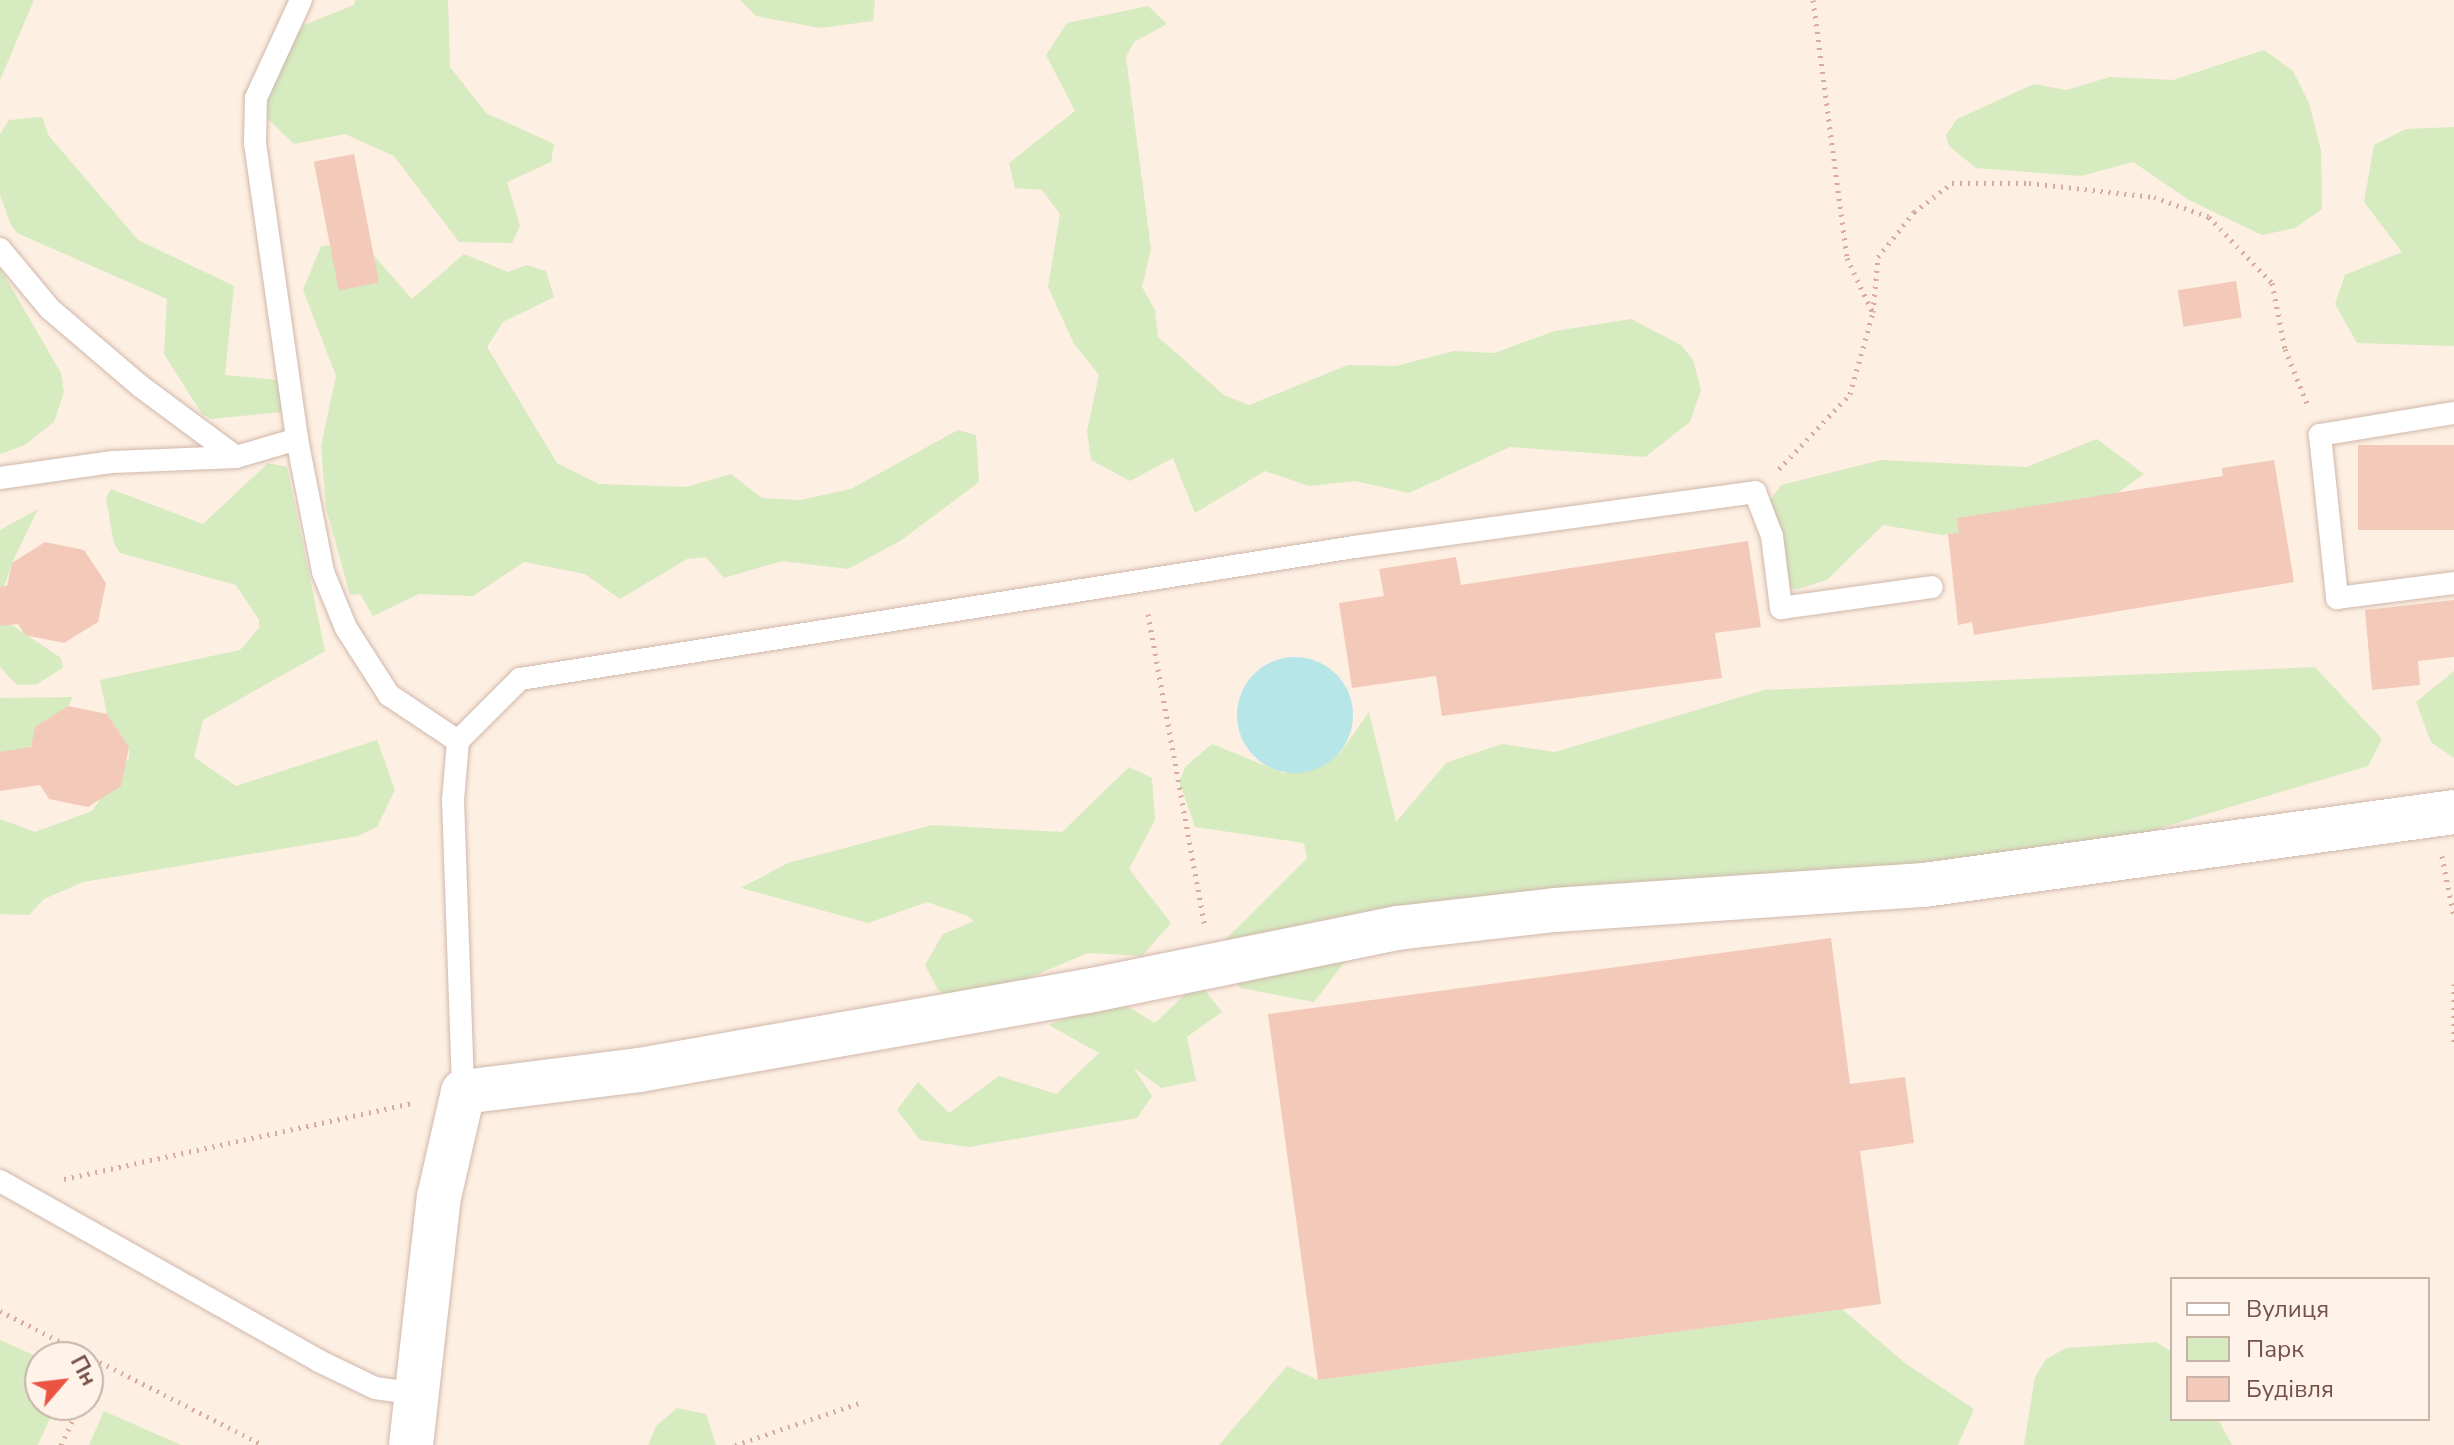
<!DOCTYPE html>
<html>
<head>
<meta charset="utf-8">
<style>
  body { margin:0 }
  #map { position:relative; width:2454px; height:1445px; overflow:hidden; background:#fdefe2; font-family:"Nunito Sans",sans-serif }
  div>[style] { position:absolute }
  .green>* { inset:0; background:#d6ebc0 }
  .water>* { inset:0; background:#b6e6e7 }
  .round { border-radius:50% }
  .building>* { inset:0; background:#f3c9b9; transform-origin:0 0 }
  .path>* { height:5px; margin-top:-2.5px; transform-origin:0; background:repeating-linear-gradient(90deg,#d8ac9c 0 2px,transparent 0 8px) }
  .roads { filter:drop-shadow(0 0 2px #d0b7ab) drop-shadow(0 0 2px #d0b7ab) }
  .lane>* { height:22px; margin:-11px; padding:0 11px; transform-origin:11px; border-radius:11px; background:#fff }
  .street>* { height:44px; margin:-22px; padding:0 22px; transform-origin:22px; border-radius:22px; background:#fff }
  span { translate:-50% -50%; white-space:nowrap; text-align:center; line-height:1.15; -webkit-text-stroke:6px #fff3e9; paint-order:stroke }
  .legend { position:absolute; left:2170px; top:1277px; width:260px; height:144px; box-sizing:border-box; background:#fff3e9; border:2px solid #c8b3a9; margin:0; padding:10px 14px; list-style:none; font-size:24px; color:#755248 }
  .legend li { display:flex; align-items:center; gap:16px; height:40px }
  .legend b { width:40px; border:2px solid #c8b3a9 }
  .north { position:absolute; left:24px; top:1341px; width:80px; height:80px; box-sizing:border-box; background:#fff3e9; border:2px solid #c8b3a9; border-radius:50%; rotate:62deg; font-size:22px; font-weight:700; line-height:32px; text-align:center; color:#755248 }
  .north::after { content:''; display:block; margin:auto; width:28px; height:36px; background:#eb5443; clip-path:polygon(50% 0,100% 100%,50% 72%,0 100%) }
</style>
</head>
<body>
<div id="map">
  <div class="green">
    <i style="clip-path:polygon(0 0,34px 0,0 80px)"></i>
    <i style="clip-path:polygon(355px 0,448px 0,450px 67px,486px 113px,554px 144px,551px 162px,507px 182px,520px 226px,512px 243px,459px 242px,394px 156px,345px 134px,294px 144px,242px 94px,292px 30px,354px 5px)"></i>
    <i style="clip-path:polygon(740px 0,875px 0,873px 21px,820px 28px,756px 16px)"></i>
    <i style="clip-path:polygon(1148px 6px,1167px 24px,1134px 42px,1126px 57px,1151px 249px,1142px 287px,1155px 310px,1158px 337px,1224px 395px,1249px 405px,1348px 365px,1396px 366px,1454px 351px,1494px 353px,1555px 331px,1631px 319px,1681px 345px,1693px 360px,1701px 390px,1690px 422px,1645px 457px,1510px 447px,1409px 493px,1355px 481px,1309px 486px,1265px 471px,1195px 513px,1173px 458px,1130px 481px,1091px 460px,1087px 431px,1099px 375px,1074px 344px,1048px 287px,1060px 214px,1042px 190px,1015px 188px,1009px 163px,1075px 111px,1046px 55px,1067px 23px)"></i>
    <i style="clip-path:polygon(2264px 50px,2293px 71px,2309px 103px,2321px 150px,2322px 209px,2295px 228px,2262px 235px,2189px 200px,2133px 162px,2081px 176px,1976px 168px,1949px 146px,1946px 135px,1957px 119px,2034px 84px,2066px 90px,2110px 77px,2173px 80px)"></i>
    <i style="clip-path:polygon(42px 117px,49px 136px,138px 240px,234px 286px,225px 375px,279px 380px,291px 395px,281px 412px,211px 419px,202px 414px,164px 354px,167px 299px,17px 233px,11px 225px,0 195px,0 134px,9px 120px)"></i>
    <i style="clip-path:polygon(2454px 127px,2454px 346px,2357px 343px,2335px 304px,2345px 275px,2402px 252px,2364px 202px,2374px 145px,2406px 129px)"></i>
    <i style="clip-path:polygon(362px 242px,412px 299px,464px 254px,508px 272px,527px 265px,546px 271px,554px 297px,503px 322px,487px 347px,557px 463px,599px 484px,686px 487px,731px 474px,762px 498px,800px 500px,851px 489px,958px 430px,976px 435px,979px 482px,900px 541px,848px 569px,782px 561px,724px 578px,706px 557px,687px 559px,620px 599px,585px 574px,524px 562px,473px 596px,419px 594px,373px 616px,360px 594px,350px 595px,326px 508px,321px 446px,336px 376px,303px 290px,321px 246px)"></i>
    <i style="clip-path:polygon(0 268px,61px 373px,64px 392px,54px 422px,25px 445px,0 454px)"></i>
    <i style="clip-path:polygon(2097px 439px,2144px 474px,2081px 519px,1942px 535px,1883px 525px,1827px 580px,1795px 590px,1783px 581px,1762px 541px,1771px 499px,1781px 485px,1881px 460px,2027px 467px)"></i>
    <i style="clip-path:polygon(268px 463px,287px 467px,325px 651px,203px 720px,194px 757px,236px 786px,377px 740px,395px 790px,377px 827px,358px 836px,83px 882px,44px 899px,29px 915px,0 914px,0 819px,35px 832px,92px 811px,129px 758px,129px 747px,107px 714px,100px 680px,240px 650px,259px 628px,259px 620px,236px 585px,120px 553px,114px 544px,106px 498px,111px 489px,203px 524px)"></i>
    <i style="clip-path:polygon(38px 509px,12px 563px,0 599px,0 530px)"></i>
    <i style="clip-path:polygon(0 617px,61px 658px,63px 668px,37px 684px,17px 685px,0 667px)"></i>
    <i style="clip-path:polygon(2315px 667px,2382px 739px,2368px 766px,2009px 873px,1224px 941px,1307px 858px,1304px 843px,1195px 827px,1179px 781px,1186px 766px,1212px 744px,1284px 773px,1340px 753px,1369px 712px,1396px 822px,1446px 763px,1502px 744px,1555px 752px,1764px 690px)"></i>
    <i style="clip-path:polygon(2454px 671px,2454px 758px,2431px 742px,2416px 702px)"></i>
    <i style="clip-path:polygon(73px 697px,68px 706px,0 777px,0 698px)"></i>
    <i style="clip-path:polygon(1129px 767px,1152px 778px,1155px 820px,1129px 869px,1171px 923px,1142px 956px,1088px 953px,964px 1005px,938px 990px,925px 965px,943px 934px,974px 921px,968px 916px,927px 902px,868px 923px,741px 888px,788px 863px,932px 825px,1062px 832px)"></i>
    <i style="clip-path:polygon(1347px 959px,1314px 1002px,1240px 988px,1227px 964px)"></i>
    <i style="clip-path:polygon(1198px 982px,1222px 1012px,1187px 1037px,1196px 1081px,1161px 1088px,1133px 1067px,1152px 1096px,1137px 1118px,969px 1147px,920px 1140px,897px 1110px,918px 1082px,949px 1113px,999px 1076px,1056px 1094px,1099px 1053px,1049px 1025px,1115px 999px,1155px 1023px)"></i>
    <i style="clip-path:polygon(1842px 1309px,1905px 1363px,1974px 1409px,1958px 1445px,1219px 1445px,1287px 1366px,1318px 1380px)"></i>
    <i style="clip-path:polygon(0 1340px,40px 1358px,40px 1405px,56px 1405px,38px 1445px,0 1445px)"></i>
    <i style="clip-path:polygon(2156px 1342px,2172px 1352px,2172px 1419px,2218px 1419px,2232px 1445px,2024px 1445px,2035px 1377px,2046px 1359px,2066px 1348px)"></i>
    <i style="clip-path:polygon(677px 1408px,706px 1414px,716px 1445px,648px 1445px,656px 1426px)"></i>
    <i style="clip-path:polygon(104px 1411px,181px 1445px,89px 1445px)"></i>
  </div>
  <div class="water">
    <i class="round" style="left:1237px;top:657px;width:116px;height:116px"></i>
  </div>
  <div class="building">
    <i style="left:354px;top:154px;width:131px;height:41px;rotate:79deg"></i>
    <i style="left:2236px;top:281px;width:37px;height:59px;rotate:81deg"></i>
    <i style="left:2454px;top:445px;width:85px;height:96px;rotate:90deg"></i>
    <i style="clip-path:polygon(2274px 460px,2294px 582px,1974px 635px,1972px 622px,1958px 625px,1948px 534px,1959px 533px,1957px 518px,2223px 476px,2222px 468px)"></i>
    <i style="clip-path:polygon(1748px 541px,1761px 627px,1715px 633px,1722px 678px,1442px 716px,1436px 676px,1352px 688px,1339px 603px,1384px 596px,1379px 569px,1456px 557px,1461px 585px)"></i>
    <i style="clip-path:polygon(45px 542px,84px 550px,106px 583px,98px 622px,64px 643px,25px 635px,18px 624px,0 626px,0 587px,7px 586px,12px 563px)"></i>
    <i style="clip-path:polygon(2454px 600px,2454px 657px,2418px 661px,2420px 685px,2372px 690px,2365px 610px)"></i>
    <i style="clip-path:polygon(68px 706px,107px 714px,129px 747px,121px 786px,88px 807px,49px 799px,40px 785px,0 791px,0 752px,31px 747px,35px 727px)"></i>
    <i style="clip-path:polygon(1831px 938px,1850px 1084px,1905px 1077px,1914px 1143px,1860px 1151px,1881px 1304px,1318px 1380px,1268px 1014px)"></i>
  </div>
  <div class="path">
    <i style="left:1813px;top:0;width:260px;rotate:82.5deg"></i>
    <i style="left:1847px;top:258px;width:59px;rotate:64.7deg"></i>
    <i style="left:1779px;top:469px;width:103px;rotate:-46.6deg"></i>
    <i style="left:1850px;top:394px;width:85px;rotate:-74.3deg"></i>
    <i style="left:1873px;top:312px;width:55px;rotate:-84.8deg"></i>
    <i style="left:1878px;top:257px;width:58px;rotate:-51.3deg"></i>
    <i style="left:1914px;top:212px;width:48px;rotate:-37.3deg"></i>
    <i style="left:1952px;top:183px;width:77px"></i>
    <i style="left:2029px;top:183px;width:126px;rotate:6.4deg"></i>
    <i style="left:2154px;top:197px;width:59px;rotate:20deg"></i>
    <i style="left:2209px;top:217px;width:91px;rotate:46.3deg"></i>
    <i style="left:2272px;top:283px;width:67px;rotate:78.9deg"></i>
    <i style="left:2285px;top:349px;width:61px;rotate:68deg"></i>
    <i style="left:1148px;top:614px;width:314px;rotate:79.7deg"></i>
    <i style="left:2442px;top:856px;width:62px;rotate:78.9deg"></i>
    <i style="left:2454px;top:984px;width:60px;rotate:90deg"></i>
    <i style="left:64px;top:1179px;width:358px;rotate:-12.3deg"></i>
    <i style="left:0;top:1311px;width:295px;rotate:27deg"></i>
    <i style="left:88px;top:1389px;width:30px;rotate:-64deg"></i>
    <i style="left:61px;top:1445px;width:44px;rotate:-64.6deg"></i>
    <i style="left:735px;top:1445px;width:134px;rotate:-18.7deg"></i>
  </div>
  <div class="roads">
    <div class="lane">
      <i style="left:301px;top:0;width:108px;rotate:114.7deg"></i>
      <i style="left:256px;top:98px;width:45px;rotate:91.3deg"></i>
      <i style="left:255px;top:143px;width:299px;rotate:81.9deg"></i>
      <i style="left:297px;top:439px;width:136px;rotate:78.9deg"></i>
      <i style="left:323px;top:572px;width:61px;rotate:67.7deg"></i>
      <i style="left:346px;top:628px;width:80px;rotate:57.3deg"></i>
      <i style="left:389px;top:695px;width:83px;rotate:33.7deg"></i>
      <i style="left:458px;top:741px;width:88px;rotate:-45deg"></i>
      <i style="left:520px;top:679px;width:844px;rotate:-8.99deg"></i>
      <i style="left:1354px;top:547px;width:405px;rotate:-7.8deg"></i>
      <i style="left:1755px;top:492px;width:47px;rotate:68.9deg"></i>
      <i style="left:1772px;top:536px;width:73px;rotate:82.9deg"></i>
      <i style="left:1781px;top:608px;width:152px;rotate:-7.9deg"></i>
      <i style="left:0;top:249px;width:78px;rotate:50.2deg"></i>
      <i style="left:50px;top:309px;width:118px;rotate:40.5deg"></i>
      <i style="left:140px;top:386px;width:119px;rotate:36.5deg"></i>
      <i style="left:2454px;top:413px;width:136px;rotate:170.7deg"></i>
      <i style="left:2320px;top:435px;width:164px;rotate:84deg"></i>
      <i style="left:2337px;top:598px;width:118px;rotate:-7.3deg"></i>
      <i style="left:0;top:478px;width:114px;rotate:-8.1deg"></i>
      <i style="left:113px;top:462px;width:123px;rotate:-2.3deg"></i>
      <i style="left:236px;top:457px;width:64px;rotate:-16.4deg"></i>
      <i style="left:458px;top:741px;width:59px;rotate:94.8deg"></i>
      <i style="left:453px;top:800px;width:292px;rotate:88deg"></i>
      <i style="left:0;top:1181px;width:366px;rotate:29.4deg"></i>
      <i style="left:319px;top:1361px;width:62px;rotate:25.7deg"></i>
      <i style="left:375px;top:1388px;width:42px;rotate:8.1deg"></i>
    </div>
    <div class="street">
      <i style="left:411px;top:1445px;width:250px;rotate:-83.6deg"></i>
      <i style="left:439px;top:1197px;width:108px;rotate:-77.1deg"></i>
      <i style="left:463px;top:1092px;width:177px;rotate:-7.1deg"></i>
      <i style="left:639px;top:1070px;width:456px;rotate:-10deg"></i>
      <i style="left:1088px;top:991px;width:315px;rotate:-11.5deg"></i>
      <i style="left:1397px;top:928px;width:159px;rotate:-6.5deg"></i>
      <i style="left:1555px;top:910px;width:370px;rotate:-3.9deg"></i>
      <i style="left:1924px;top:885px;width:535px;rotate:-7.84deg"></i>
    </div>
  </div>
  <ul class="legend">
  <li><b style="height:10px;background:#fff"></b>Вулиця</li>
  <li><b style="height:22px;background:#d6ebc0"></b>Парк</li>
  <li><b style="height:22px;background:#f3c9b9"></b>Будівля</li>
  </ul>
  <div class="north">Пн</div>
</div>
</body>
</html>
